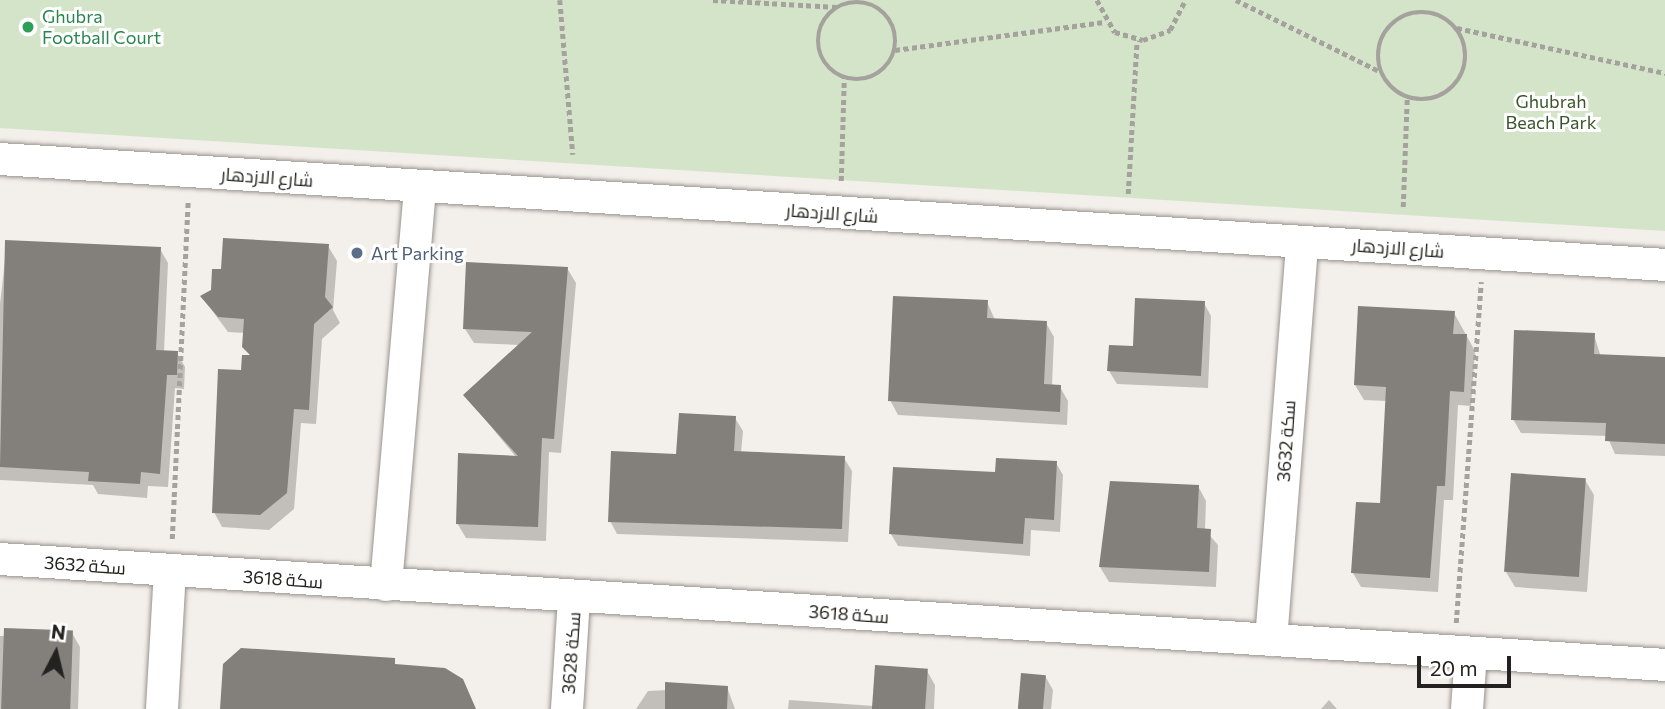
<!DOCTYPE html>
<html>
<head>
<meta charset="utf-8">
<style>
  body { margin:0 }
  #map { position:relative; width:1665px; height:709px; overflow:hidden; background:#f3efea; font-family:Commissioner,Cairo,sans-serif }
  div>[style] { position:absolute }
  .green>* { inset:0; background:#d3e4c9 }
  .shadow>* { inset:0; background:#0003 }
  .building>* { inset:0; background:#837f7b; transform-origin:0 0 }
  .path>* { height:4.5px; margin-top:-2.25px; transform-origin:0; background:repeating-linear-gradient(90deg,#a5a29e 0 5px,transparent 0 8.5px) }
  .path>.ring { margin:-2.25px; padding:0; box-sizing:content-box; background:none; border:4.5px solid #a5a29e; border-radius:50% }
  .roads { filter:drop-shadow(0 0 2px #97938f) drop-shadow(0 0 2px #97938f) }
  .minor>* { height:32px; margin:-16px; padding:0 16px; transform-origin:16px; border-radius:16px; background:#fff }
  .dots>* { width:19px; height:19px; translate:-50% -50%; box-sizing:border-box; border:4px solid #fff; border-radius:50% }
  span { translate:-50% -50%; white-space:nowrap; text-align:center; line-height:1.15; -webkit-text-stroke:6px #fff; paint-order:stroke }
  .leisure-label { font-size:18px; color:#27864d }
  .left { translate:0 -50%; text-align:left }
  .park-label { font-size:18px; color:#3a5429 }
  .street-label { font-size:18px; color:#232220 }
  .service-label { font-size:18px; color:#4e5e75 }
  .north { position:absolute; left:21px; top:618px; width:70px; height:70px; -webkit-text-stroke:5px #fff; paint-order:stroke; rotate:7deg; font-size:19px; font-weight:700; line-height:28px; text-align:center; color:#232220 }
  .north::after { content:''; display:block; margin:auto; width:24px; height:32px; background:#232220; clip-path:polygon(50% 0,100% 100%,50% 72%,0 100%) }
  .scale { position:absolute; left:1417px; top:656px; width:94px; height:32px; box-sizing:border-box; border:4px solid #232220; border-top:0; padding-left:9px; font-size:21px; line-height:24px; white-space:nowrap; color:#232220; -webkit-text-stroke:5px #fff; paint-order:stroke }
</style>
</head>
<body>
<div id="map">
  <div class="green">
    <i style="clip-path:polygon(0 0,1665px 0,1665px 231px,0 128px)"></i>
  </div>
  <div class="shadow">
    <i style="clip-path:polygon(7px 242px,160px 249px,168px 263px,164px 352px,177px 353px,185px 367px,184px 389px,175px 388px,168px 487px,148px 486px,147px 498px,98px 494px,93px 485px,0 480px,0 304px)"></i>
    <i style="clip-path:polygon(328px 246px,337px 261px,333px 310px,340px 323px,322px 339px,316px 424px,301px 423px,294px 509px,269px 530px,222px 527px,214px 512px,250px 357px,245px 333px,228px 332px,202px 297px)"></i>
    <i style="clip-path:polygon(567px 268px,576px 283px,561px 453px,549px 452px,546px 541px,466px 538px,457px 523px,516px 457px,465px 395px,520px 345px,474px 343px,465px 329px)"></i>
    <i style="clip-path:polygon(987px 302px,995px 320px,1046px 323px,1054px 337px,1052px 386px,1060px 387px,1068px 401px,1067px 425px,898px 415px,890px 400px)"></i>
    <i style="clip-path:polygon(1204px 303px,1211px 316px,1208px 388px,1117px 384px,1109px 371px)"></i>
    <i style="clip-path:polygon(1454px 313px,1475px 351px,1471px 406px,1458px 405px,1453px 500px,1444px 500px,1438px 592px,1361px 587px,1353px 573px,1381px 505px,1387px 401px,1364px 400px,1355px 385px)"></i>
    <i style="clip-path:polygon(1594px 335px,1601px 357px,1665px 359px,1665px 456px,1615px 454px,1607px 436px,1521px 433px,1513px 419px)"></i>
    <i style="clip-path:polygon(735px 418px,743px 431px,741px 453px,844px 458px,852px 471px,848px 542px,617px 534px,610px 521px)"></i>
    <i style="clip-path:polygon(1056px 463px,1063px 475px,1060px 532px,1031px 530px,1030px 556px,898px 546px,891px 534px,997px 474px)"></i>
    <i style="clip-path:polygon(1585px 480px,1594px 495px,1587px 592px,1515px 587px,1506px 572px)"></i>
    <i style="clip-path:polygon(1198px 486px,1206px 501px,1205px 530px,1218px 545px,1216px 587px,1109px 582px,1100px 567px)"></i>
    <i style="clip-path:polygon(72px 633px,80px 647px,78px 709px,0 709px,0 636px)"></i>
    <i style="clip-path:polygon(927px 671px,935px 685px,934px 709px,788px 709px,789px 700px,874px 706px)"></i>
    <i style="clip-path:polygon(1045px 676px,1053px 690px,1051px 709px,1020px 709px)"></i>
    <i style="clip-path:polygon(727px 687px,735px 709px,636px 709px,648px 691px)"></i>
    <i style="clip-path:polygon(1329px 700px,1337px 709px,1321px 709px)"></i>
  </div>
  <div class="building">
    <i style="clip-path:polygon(223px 238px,329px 244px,325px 297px,333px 307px,314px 324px,309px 410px,294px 409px,287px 493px,260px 515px,212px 513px,218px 369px,241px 370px,242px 355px,250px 355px,242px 347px,244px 319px,218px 317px,200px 296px,211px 290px,212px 269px,221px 269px)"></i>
    <i style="clip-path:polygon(5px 240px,161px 247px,156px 350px,178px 351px,177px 375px,167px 375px,160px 474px,141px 472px,140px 484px,88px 481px,89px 472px,0 467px)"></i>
    <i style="clip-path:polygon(466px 262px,568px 267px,554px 439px,542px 438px,538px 527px,456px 524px,458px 453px,518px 456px,463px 395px,532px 332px,463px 329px)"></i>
    <i style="clip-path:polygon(893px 296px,988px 300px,987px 318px,1047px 321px,1044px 384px,1061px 385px,1060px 412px,888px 401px)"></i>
    <i style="clip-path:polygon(1135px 298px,1205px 301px,1201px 376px,1107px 371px,1109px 345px,1133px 346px)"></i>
    <i style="clip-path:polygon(1358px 306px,1455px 311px,1453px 334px,1467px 334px,1464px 392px,1450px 391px,1445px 486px,1437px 486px,1430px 578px,1351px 573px,1356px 502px,1380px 503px,1386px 387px,1354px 385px)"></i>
    <i style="clip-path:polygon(1514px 330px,1595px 333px,1594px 354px,1665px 357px,1665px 444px,1605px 441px,1606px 423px,1511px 420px)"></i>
    <i style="clip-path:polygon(679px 413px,736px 416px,734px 451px,845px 456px,842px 529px,608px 522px,611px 451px,676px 454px)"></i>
    <i style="clip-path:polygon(996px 458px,1057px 461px,1054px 520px,1025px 518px,1023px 544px,889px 534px,893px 467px,995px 472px)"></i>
    <i style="left:1511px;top:473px;width:75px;height:99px;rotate:4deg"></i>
    <i style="clip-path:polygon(1110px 481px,1199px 485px,1197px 528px,1211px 529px,1209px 572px,1099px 567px)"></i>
    <i style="left:4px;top:628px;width:69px;height:81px;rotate:2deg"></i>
    <i style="clip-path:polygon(241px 648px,395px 658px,395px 664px,445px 668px,463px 679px,476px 709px,220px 709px,223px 664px)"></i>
    <i style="left:875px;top:665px;width:53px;height:44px;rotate:4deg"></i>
    <i style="left:1021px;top:673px;width:25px;height:36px;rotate:5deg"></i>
    <i style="clip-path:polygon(665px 682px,728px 686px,727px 709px,665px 709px)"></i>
  </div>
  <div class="path">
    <i style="left:560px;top:0;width:155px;rotate:85.2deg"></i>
    <i style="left:713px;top:0;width:124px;rotate:3.2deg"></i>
    <i style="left:1097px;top:0;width:37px;rotate:61deg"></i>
    <i style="left:1115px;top:32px;width:29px;rotate:16deg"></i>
    <i style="left:1143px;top:40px;width:29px;rotate:-20deg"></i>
    <i style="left:1170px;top:30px;width:34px;rotate:-63deg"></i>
    <i style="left:1236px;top:0;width:160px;rotate:26.4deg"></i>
    <i class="ring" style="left:818px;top:2px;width:73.5px;height:73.5px"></i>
    <i class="ring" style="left:1378px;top:12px;width:83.5px;height:83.5px"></i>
    <i style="left:1457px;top:28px;width:213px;rotate:12.2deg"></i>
    <i style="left:895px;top:50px;width:211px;rotate:-7.6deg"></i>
    <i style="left:841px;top:181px;width:104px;rotate:-88.3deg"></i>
    <i style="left:1128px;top:194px;width:154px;rotate:-86.7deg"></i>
    <i style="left:1403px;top:207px;width:109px;rotate:-87.9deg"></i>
    <i style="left:172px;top:539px;width:337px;rotate:-87.3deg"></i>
    <i style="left:1456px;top:623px;width:342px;rotate:-85.8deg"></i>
  </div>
  <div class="roads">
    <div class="minor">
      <i style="left:0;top:159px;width:1668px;rotate:3.64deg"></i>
      <i style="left:0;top:559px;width:1668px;rotate:3.64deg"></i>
      <i style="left:386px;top:585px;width:400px;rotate:-85.1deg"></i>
      <i style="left:1271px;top:640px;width:399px;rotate:-85.5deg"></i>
      <i style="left:162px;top:709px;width:137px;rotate:-86.7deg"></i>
      <i style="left:567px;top:709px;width:112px;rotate:-86.4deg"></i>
      <i style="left:1467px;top:709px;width:56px;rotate:-85.9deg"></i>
    </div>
  </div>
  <div class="dots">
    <i style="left:28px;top:27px;background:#2e9e5b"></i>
    <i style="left:357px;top:253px;background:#5c6f8a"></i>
  </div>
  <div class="leisure-label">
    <span class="left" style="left:42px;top:27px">Ghubra<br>Football Court</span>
  </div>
  <div class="park-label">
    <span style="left:1551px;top:112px">Ghubrah<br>Beach Park</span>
  </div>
  <div class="street-label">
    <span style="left:267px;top:177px;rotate:4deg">شارع الازدهار</span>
    <span style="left:832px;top:213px;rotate:4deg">شارع الازدهار</span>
    <span style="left:1398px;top:248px;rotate:4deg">شارع الازدهار</span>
    <span style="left:1286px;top:441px;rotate:-86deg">سكة 3632</span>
    <span style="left:85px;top:565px;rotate:4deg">سكة 3632</span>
    <span style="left:283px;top:579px;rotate:4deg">سكة 3618</span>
    <span style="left:849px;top:614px;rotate:4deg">سكة 3618</span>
    <span style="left:571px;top:653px;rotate:-86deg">سكة 3628</span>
  </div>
  <div class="service-label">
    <span class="left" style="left:371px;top:253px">Art Parking</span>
  </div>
  <div class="north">N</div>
  <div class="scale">20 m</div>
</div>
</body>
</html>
